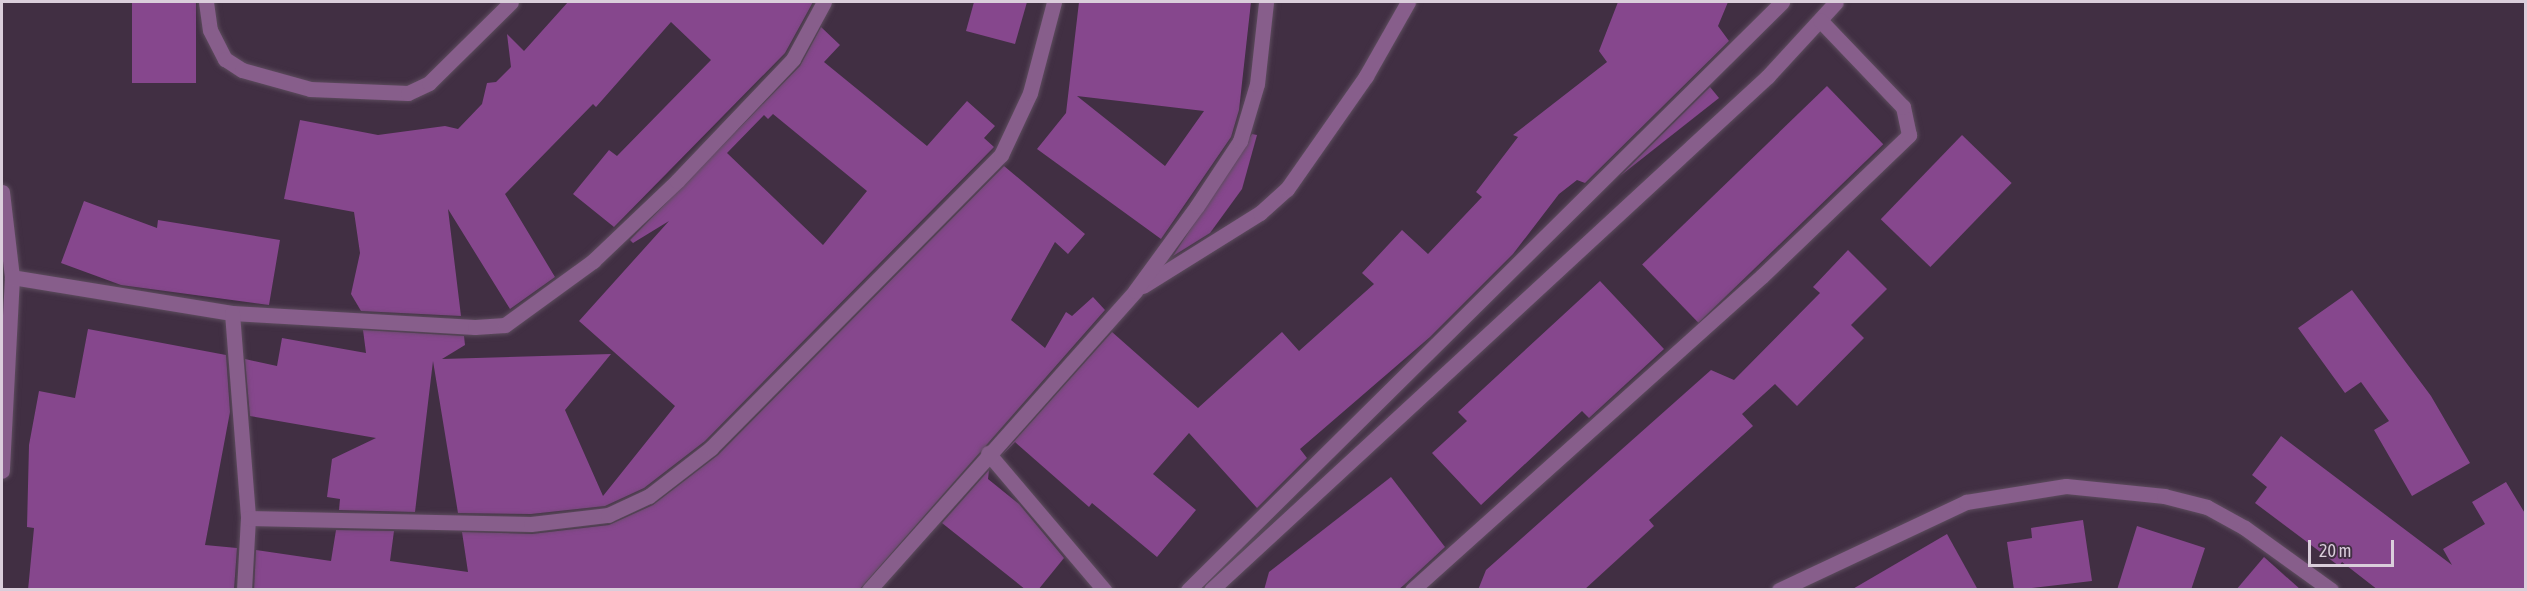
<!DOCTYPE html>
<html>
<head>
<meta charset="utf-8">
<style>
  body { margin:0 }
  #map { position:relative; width:2527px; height:591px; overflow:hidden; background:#412f43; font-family:"Asap Condensed",sans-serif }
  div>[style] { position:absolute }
  .building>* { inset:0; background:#86478d; transform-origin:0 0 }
  .roads { filter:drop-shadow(0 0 2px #5d4c5e) drop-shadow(0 0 2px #5d4c5e) }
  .minor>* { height:15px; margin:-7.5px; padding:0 7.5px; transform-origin:7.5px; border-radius:7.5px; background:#875e8b }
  span { translate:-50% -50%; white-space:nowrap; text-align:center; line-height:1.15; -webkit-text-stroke:4.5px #412f43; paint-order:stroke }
  .frame { position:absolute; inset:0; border:3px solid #dacedb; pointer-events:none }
  .scale { position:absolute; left:2308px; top:540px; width:86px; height:27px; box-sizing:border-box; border:3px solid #dacedb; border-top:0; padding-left:8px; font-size:18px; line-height:21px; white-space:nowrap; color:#dacedb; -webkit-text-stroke:4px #412f43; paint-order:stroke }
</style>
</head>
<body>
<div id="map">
  <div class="building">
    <i style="left:132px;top:2px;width:64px;height:81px"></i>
    <i style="clip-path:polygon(568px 2px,813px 2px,785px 53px,614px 227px,573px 194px,609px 150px,617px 156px,711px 60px,671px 22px,596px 107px,593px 104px,505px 194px,555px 277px,510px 309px,448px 209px,461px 316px,361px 311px,351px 294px,360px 253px,354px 212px,284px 199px,300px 120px,378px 135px,445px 126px,458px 129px,482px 104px,487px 83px,496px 82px,511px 67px,507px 34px,524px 51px)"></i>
    <i style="clip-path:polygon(974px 2px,1027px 2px,1015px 44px,966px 31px)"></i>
    <i style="clip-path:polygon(evenodd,1079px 2px,1251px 2px,1239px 110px,1231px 137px,1161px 239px,1037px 149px,1066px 113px,1079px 2px,1077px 96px,1204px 111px,1165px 166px,1077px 96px)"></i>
    <i style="clip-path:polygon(1618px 2px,1728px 2px,1718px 26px,1729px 41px,1585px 183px,1577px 180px,1559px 194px,1513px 254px,1430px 337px,1300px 449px,1307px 458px,1257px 508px,1189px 433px,1153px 474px,1196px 510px,1157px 557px,1092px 503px,1089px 507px,1015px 442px,1002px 455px,1112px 332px,1198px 408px,1282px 332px,1299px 351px,1374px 284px,1362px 273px,1402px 230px,1428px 254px,1482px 197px,1476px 192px,1518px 137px,1513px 135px,1607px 62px,1599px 51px)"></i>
    <i style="clip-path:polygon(evenodd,821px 27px,840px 45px,824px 62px,927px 146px,967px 101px,995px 126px,984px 138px,994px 147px,705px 441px,644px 488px,605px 506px,531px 514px,458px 513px,433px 361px,415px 512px,339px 510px,340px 499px,327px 497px,332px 459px,376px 438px,250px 416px,245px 359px,277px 366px,282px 338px,366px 353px,363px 330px,464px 336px,465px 345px,442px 359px,611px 354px,565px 410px,603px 496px,675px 406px,579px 321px,669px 221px,633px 243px,630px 240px,800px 66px,821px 27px,773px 114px,867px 191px,823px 245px,727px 153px,764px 115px,768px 119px,773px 114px)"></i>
    <i style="left:1827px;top:86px;width:81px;height:257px;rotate:46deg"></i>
    <i style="clip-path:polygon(1710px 87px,1719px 98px,1620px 176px)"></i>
    <i style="clip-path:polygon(1252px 134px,1257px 135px,1242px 189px,1210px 233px,1173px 256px)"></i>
    <i style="left:1962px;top:135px;width:69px;height:117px;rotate:44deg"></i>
    <i style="clip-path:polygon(1004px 166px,1085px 234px,1068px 254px,1055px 242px,1011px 320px,1045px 348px,1066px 312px,1072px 316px,1093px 297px,1105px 310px,859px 590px,254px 590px,256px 550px,331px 561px,336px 530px,394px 531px,390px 561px,468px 572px,462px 532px,532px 534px,609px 525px,653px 505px,718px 455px)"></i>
    <i style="clip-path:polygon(84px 201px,157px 228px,158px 220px,280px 240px,269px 305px,121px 285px,61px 263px)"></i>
    <i style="clip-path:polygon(1848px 250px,1887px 289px,1851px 325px,1864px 338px,1797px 406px,1775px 384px,1742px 414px,1753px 426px,1649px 520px,1654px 526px,1584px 590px,1478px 590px,1486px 570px,1711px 370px,1734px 380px,1820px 293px,1813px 287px)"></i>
    <i style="clip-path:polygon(1600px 281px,1664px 349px,1589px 418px,1582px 411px,1481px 505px,1432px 453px,1467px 421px,1458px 412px)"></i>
    <i style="clip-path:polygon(2352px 290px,2431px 396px,2470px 463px,2412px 496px,2374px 430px,2389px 421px,2361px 382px,2345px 393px,2298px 328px)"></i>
    <i style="clip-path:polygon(88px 329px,226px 355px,230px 412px,205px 545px,237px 548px,234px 590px,28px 590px,34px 528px,27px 527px,29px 445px,39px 391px,75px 398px)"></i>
    <i style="clip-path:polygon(2281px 436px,2452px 565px,2443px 549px,2485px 524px,2472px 502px,2506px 482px,2526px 515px,2526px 590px,2378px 590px,2342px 562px,2339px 566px,2255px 503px,2267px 487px,2252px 475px)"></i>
    <i style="clip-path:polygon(989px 470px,988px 479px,1019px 504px,1064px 558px,1038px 590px,1026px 590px,942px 523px)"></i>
    <i style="clip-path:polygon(1391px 477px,1445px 547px,1404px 585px,1398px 590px,1264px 590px,1269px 572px)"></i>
    <i style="clip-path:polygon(2083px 520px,2092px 581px,2014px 590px,2007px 542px,2032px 538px,2031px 528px)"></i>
    <i style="clip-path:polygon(2137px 526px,2205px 548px,2191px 590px,2117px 590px)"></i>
    <i style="clip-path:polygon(1947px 534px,1978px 590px,1851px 590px)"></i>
    <i style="clip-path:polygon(2264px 557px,2301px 590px,2236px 590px)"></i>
  </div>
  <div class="roads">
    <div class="minor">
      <i style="left:206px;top:2px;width:28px;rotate:82deg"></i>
      <i style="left:210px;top:30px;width:33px;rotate:63deg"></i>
      <i style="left:225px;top:59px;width:20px;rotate:33deg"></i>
      <i style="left:242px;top:70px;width:71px;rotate:15.6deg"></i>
      <i style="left:310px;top:89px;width:98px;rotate:2.3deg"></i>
      <i style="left:408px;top:93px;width:23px;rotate:-25deg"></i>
      <i style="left:429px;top:83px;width:115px;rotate:-44.6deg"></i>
      <i style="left:2px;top:192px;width:86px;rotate:83.3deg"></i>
      <i style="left:12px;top:277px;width:194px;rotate:93deg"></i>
      <i style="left:12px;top:277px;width:223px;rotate:9.3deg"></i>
      <i style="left:232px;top:313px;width:243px;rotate:3.3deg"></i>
      <i style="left:475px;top:327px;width:30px;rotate:-4deg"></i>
      <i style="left:505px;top:325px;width:109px;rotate:-36deg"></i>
      <i style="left:593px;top:261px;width:116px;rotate:-43.6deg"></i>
      <i style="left:677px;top:181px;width:168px;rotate:-46.4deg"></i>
      <i style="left:793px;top:59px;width:65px;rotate:-61.5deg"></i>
      <i style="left:1143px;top:286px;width:138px;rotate:-32deg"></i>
      <i style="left:1260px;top:213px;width:36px;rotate:-42deg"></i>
      <i style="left:1287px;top:189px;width:138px;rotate:-55deg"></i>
      <i style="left:1366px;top:76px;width:85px;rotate:-60.4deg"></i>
      <i style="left:232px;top:313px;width:206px;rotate:85.5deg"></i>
      <i style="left:248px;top:518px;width:72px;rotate:93.2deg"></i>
      <i style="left:988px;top:453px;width:180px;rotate:49.7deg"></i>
      <i style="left:248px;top:518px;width:283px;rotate:1.2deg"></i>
      <i style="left:531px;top:524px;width:78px;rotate:-6.7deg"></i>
      <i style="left:608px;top:515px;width:45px;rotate:-24.9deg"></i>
      <i style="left:649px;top:496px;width:78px;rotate:-37.7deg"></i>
      <i style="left:711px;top:448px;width:412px;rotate:-45.3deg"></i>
      <i style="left:1001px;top:155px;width:68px;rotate:-64.9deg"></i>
      <i style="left:1030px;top:93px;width:94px;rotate:-75.2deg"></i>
      <i style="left:869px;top:590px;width:400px;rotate:-48.3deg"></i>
      <i style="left:1135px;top:291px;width:105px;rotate:-53.9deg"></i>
      <i style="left:1197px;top:206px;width:78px;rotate:-56.5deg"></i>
      <i style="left:1240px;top:141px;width:59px;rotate:-73.4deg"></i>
      <i style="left:1257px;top:84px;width:82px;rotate:-83.7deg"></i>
      <i style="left:1188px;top:590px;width:836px;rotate:-44.71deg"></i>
      <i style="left:1211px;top:590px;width:758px;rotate:-42.7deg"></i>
      <i style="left:1768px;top:76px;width:100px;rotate:-47.4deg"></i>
      <i style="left:1412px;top:590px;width:470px;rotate:-41.9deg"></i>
      <i style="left:1762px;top:276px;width:204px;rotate:-43.8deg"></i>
      <i style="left:1909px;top:135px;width:29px;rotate:-102deg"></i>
      <i style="left:1903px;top:107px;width:120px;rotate:-133.7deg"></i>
      <i style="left:1779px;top:590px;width:207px;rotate:-25.2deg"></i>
      <i style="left:1966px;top:502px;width:101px;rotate:-9.1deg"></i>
      <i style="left:2066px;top:486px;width:99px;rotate:5.8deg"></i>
      <i style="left:2164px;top:496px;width:44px;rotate:14.3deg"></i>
      <i style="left:2207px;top:507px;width:43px;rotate:28.9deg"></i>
      <i style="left:2245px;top:528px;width:106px;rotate:35.8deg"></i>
    </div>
  </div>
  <div class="frame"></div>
  <div class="scale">20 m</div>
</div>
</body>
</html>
